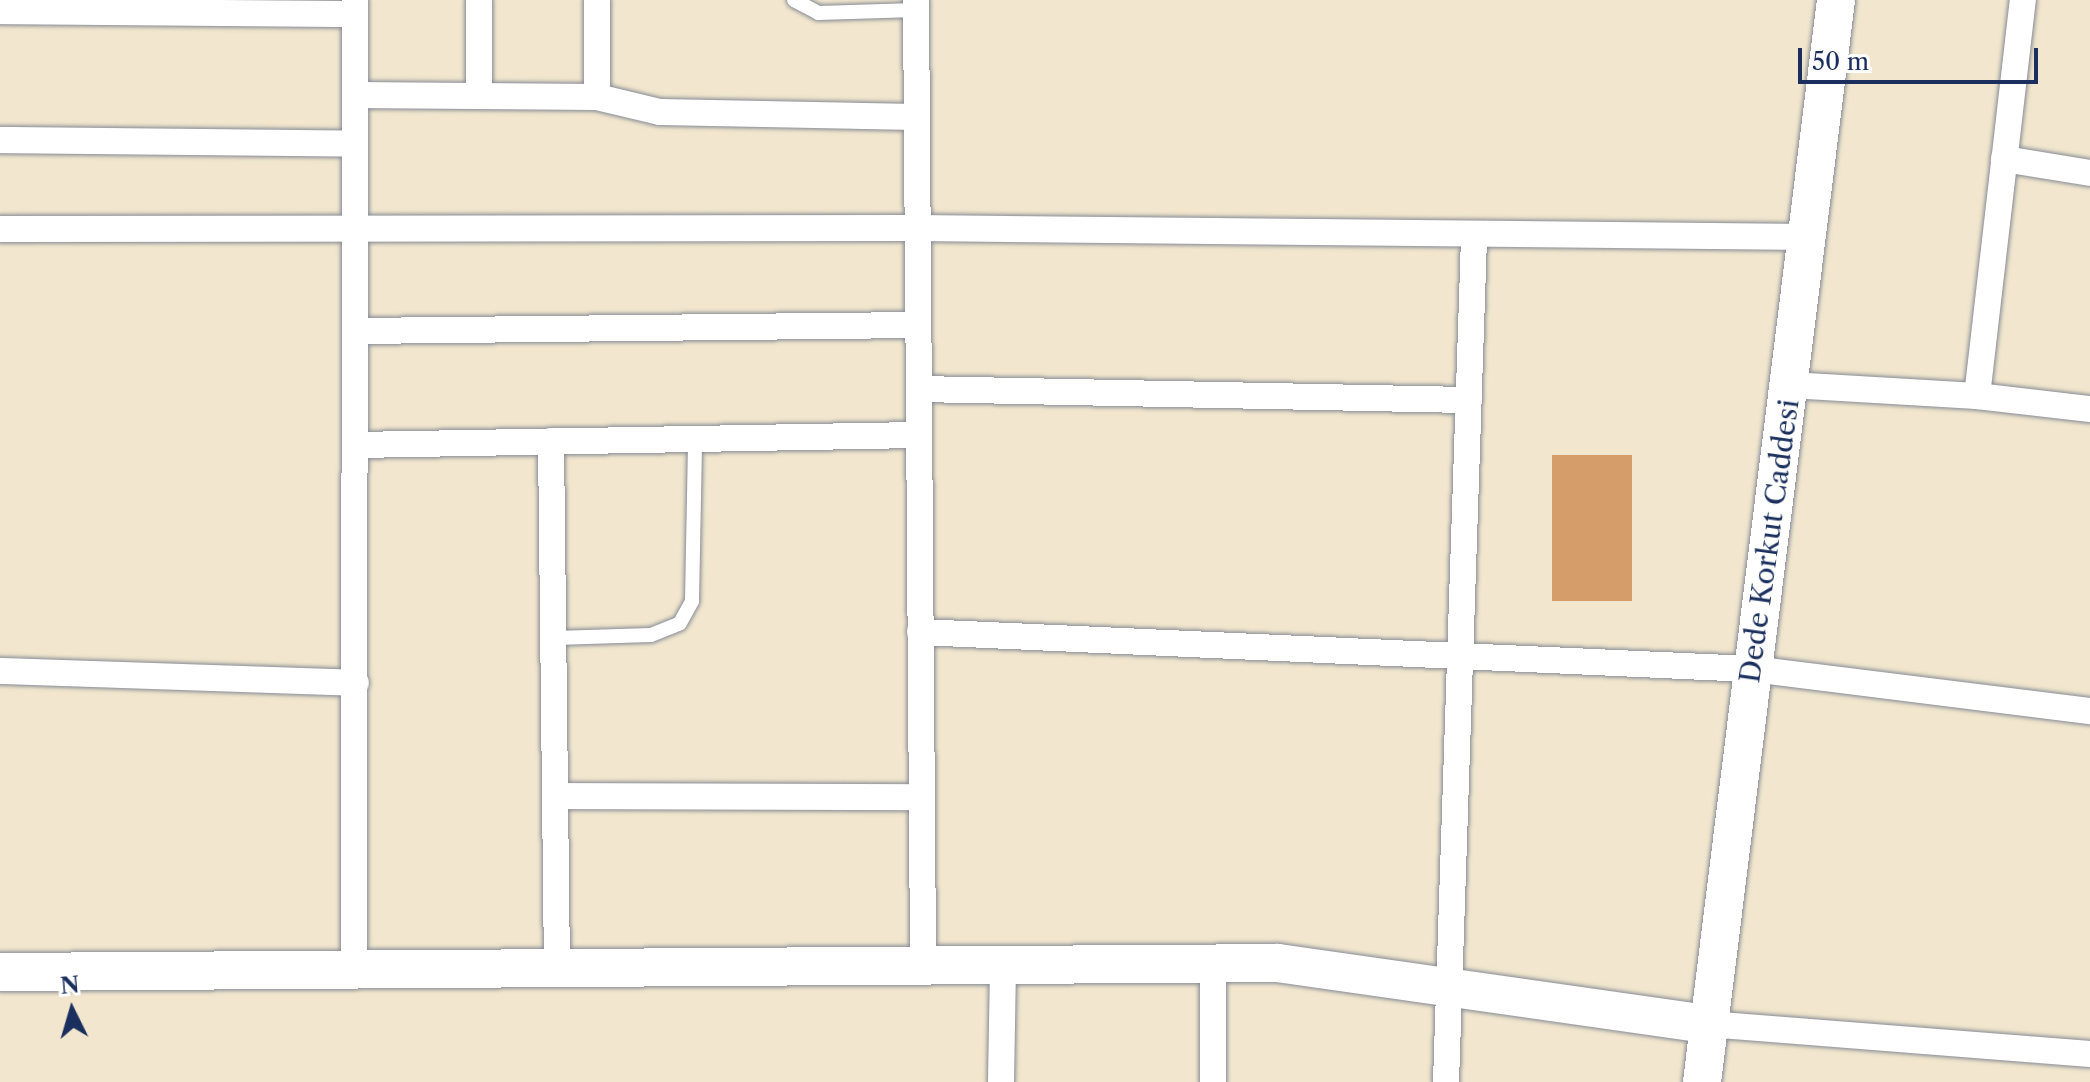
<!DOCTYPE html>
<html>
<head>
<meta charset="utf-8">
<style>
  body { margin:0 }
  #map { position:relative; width:2090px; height:1082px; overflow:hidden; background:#f2e7ce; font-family:"Libre Caslon Text",serif }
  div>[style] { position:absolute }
  .building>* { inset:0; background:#d49d6a; transform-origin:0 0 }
  .roads { filter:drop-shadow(0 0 2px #868b96) drop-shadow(0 0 2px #868b96) }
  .lane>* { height:14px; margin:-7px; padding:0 7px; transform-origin:7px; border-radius:7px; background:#fff }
  .street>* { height:26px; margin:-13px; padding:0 13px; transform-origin:13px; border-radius:13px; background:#fff }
  .secondary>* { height:38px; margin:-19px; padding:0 19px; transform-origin:19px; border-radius:19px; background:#fff }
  span { translate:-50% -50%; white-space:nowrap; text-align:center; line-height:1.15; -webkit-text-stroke:6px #fff; paint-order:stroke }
  .street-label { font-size:28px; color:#1b2f5e }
  .north { position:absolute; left:32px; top:970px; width:80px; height:80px; -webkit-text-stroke:6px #fff; paint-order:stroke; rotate:355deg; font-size:22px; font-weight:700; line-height:32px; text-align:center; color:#1b2f5e }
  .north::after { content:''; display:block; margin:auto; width:28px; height:36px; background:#1b2f5e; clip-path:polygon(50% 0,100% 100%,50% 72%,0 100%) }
  .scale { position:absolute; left:1798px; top:48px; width:240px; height:36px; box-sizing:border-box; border:4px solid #1b2f5e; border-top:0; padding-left:10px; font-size:24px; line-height:28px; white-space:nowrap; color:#1b2f5e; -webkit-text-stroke:6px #fff; paint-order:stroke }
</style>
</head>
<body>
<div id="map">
  <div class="building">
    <i style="left:1552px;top:455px;width:80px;height:146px"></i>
  </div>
  <div class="roads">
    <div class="lane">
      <i style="left:794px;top:0;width:27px;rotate:28deg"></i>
      <i style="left:818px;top:13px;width:98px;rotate:-1.8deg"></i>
      <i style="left:555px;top:638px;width:96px;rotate:-1.8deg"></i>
      <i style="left:651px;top:635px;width:31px;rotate:-22deg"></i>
      <i style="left:680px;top:623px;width:25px;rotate:-61deg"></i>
      <i style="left:692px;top:601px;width:162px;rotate:-88.9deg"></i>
    </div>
    <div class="street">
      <i style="left:916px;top:0;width:966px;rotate:89.58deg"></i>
      <i style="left:0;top:11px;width:355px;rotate:0.5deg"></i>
      <i style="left:355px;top:95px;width:242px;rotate:0.5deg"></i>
      <i style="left:597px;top:97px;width:65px;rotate:13.4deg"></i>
      <i style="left:660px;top:112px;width:256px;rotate:1.1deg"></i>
      <i style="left:479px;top:95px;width:95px;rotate:-90deg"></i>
      <i style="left:597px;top:97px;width:97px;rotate:-90deg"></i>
      <i style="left:0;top:140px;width:355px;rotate:0.6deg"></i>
      <i style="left:2004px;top:159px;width:87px;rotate:9.2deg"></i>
      <i style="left:0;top:229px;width:917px;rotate:-0.06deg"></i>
      <i style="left:917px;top:228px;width:892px;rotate:0.58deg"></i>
      <i style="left:355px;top:331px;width:562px;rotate:-0.61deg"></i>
      <i style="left:1790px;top:385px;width:187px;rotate:3.4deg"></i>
      <i style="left:1977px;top:396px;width:114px;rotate:6.6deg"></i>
      <i style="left:919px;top:389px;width:549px;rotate:1.15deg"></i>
      <i style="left:1977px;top:396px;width:399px;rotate:-83.4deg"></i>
      <i style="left:551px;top:441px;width:530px;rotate:89.35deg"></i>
      <i style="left:356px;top:445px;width:562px;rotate:-1.02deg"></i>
      <i style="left:920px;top:632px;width:833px;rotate:2.55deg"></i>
      <i style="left:1752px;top:669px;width:341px;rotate:7.1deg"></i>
      <i style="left:0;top:671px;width:356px;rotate:1.9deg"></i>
      <i style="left:556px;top:796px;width:365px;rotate:0.2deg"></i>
      <i style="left:354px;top:970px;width:970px;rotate:-89.94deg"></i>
      <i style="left:1708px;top:1024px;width:383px;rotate:4.5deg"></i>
      <i style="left:1001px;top:1082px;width:116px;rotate:-89deg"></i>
      <i style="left:1213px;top:1082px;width:118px;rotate:-90deg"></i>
      <i style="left:1446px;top:1082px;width:844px;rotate:-88.1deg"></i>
    </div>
    <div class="secondary">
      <i style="left:0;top:972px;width:1278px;rotate:-0.4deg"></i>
      <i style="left:1278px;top:963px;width:434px;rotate:8.1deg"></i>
      <i style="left:1702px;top:1082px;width:1090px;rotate:-82.94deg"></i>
    </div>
  </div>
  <div class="street-label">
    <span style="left:1769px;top:541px;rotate:-82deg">Dede Korkut Caddesi</span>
  </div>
  <div class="north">N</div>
  <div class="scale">50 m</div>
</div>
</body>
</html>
